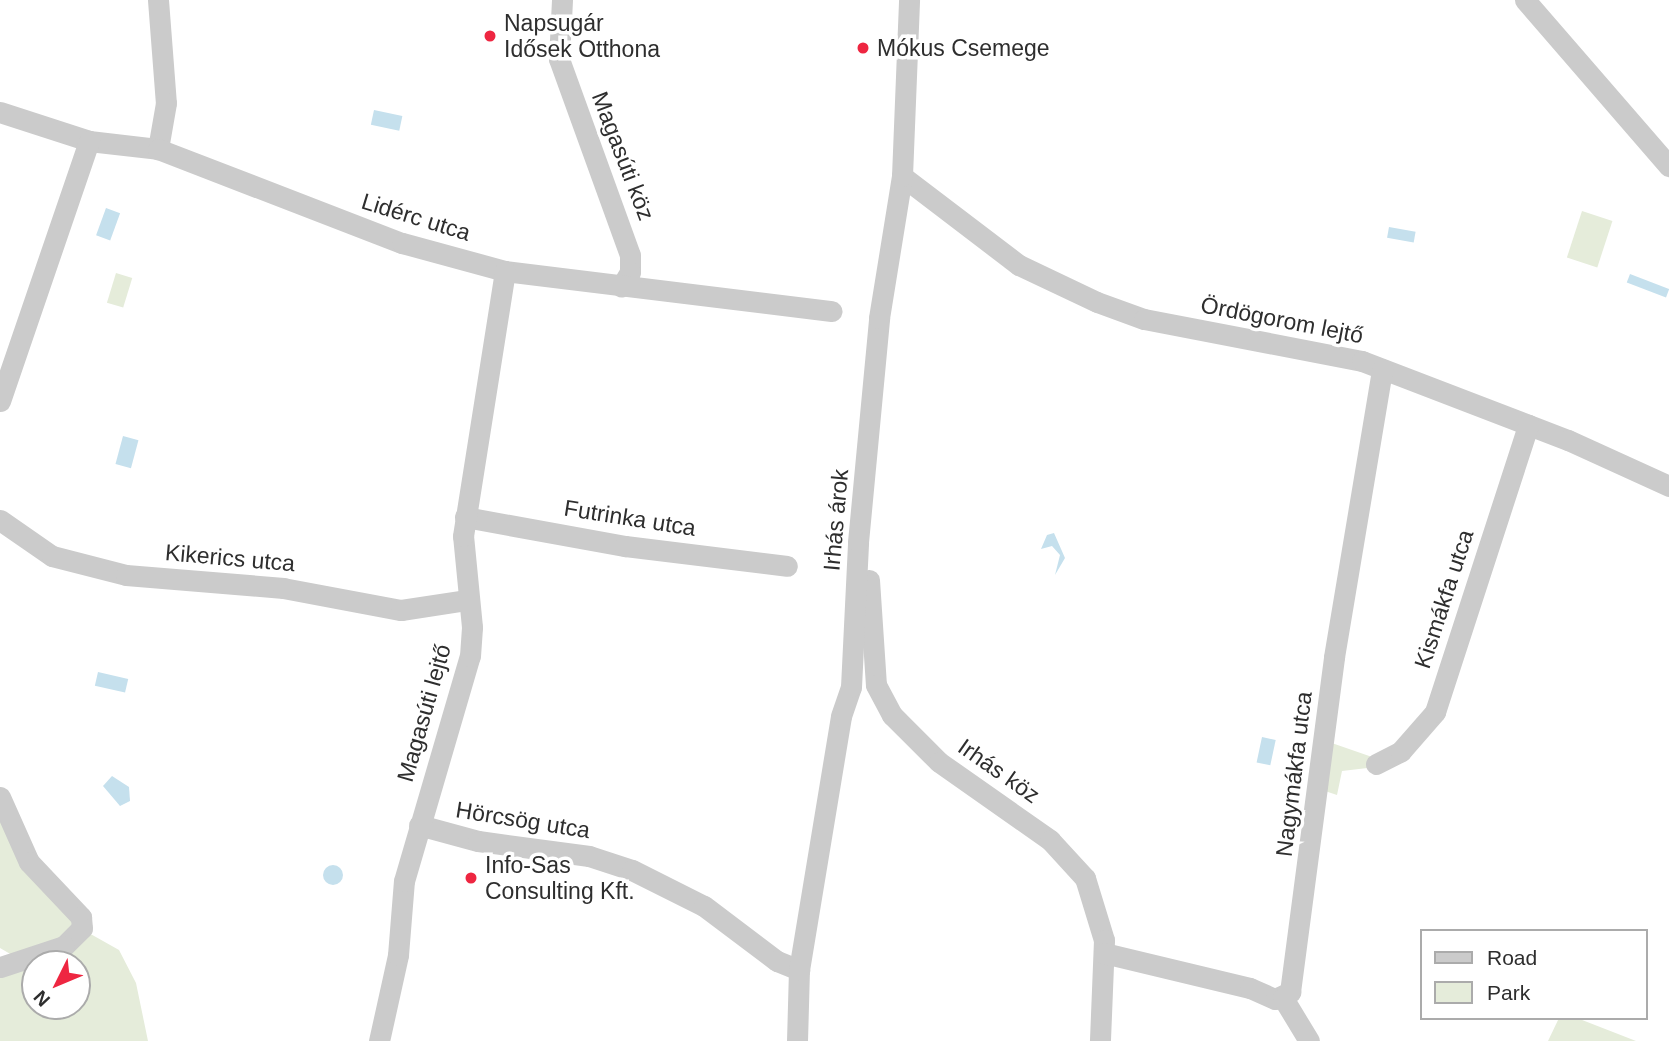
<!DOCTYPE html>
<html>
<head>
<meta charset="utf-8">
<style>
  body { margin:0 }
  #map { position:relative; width:1669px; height:1041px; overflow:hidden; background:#fff; font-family:Arial,sans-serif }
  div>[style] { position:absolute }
  .green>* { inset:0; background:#e5ecda; transform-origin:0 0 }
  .water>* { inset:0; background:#c5e0ed; transform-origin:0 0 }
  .round { border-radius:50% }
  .minor>* { height:21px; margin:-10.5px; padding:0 10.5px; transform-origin:10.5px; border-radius:10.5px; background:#cbcbcb }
  .dots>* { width:19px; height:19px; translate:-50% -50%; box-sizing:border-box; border:4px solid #fff; border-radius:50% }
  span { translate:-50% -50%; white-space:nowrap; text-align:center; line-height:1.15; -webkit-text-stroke:7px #fff; paint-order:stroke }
  .poi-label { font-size:23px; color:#2e2e2e }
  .left { translate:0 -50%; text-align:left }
  .street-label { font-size:23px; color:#2e2e2e }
  .legend { position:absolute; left:1420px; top:929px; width:228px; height:91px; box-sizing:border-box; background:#fff; border:2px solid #ababab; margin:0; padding:9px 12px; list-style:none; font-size:21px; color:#2e2e2e }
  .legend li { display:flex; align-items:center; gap:14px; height:35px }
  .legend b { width:35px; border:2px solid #ababab }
  .north { position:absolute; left:21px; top:950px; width:70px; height:70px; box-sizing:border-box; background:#fff; border:2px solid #ababab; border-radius:50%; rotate:227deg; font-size:19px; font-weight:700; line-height:28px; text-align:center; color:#2e2e2e }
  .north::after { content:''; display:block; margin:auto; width:24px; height:32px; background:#ee2641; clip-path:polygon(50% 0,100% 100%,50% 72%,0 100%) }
</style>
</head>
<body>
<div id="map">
  <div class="green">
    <i style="left:1582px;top:211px;width:32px;height:49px;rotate:18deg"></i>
    <i style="left:116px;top:273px;width:17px;height:31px;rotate:17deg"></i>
    <i style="clip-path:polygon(1326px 741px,1375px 758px,1376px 767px,1342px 771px,1337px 795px,1322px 790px)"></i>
    <i style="clip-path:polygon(evenodd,0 807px,87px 932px,119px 950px,136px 983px,148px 1041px,0 1041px,0 978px,12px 955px,0 948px,0 807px,35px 964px,77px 964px,77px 1006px,35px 1006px,35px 964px)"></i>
    <i style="clip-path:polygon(1559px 1018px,1577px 1018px,1636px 1041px,1548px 1041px)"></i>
  </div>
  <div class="water">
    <i style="left:374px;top:110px;width:29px;height:15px;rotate:12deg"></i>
    <i style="left:106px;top:208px;width:15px;height:29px;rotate:20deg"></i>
    <i style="left:1389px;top:227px;width:27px;height:11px;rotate:10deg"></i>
    <i style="left:1630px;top:274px;width:42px;height:9px;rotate:21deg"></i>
    <i style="left:123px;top:436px;width:16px;height:29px;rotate:15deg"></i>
    <i style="clip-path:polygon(1054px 533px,1065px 558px,1055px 575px,1060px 555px,1052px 546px,1041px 549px,1047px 535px)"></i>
    <i style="left:98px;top:672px;width:31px;height:14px;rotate:13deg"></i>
    <i style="left:1262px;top:737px;width:14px;height:26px;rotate:12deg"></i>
    <i style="clip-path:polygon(112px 776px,129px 787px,130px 801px,120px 806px,103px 786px)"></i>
    <i class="round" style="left:323px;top:865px;width:20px;height:20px"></i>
  </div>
  <div class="minor">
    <i style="left:158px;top:0;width:103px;rotate:85.6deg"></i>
    <i style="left:166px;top:103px;width:47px;rotate:99.9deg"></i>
    <i style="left:562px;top:0;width:59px;rotate:92.9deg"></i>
    <i style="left:559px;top:59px;width:208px;rotate:70.1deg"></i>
    <i style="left:630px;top:255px;width:17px;rotate:90deg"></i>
    <i style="left:630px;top:272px;width:17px;rotate:121deg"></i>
    <i style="left:1525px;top:0;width:220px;rotate:49.1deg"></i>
    <i style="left:0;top:112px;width:94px;rotate:18deg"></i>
    <i style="left:89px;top:141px;width:69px;rotate:6.6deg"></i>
    <i style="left:158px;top:149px;width:261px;rotate:21.1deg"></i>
    <i style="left:402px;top:243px;width:107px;rotate:15.2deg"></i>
    <i style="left:505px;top:271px;width:329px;rotate:7deg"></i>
    <i style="left:902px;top:176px;width:147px;rotate:37.3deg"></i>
    <i style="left:1019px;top:265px;width:86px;rotate:25.4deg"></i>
    <i style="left:1097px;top:302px;width:50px;rotate:19.9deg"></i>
    <i style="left:1144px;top:319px;width:222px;rotate:10.9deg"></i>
    <i style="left:1362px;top:361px;width:221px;rotate:21deg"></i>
    <i style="left:1568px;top:440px;width:111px;rotate:24.5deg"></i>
    <i style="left:0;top:401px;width:275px;rotate:-71.1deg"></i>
    <i style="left:465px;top:517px;width:163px;rotate:10.3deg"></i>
    <i style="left:625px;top:546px;width:163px;rotate:7deg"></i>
    <i style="left:0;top:520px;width:63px;rotate:34.7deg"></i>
    <i style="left:52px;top:556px;width:76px;rotate:14.4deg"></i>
    <i style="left:126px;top:575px;width:158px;rotate:4.7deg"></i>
    <i style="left:283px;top:588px;width:120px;rotate:10.6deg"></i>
    <i style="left:401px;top:610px;width:67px;rotate:-8.6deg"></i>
    <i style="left:869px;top:580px;width:105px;rotate:86.2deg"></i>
    <i style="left:876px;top:685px;width:34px;rotate:62deg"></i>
    <i style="left:892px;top:715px;width:66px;rotate:45deg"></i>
    <i style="left:939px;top:762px;width:136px;rotate:35.1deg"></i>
    <i style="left:1050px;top:840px;width:52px;rotate:47.4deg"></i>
    <i style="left:1085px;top:878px;width:65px;rotate:73deg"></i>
    <i style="left:1104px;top:940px;width:101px;rotate:92.3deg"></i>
    <i style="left:1376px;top:764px;width:28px;rotate:-27deg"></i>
    <i style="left:1401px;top:751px;width:52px;rotate:-48.9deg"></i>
    <i style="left:1435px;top:712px;width:302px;rotate:-72deg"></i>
    <i style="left:0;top:797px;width:71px;rotate:66deg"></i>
    <i style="left:29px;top:862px;width:76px;rotate:46.6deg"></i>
    <i style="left:81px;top:917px;width:11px;rotate:85deg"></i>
    <i style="left:82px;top:928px;width:25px;rotate:135deg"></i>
    <i style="left:64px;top:946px;width:67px;rotate:161.8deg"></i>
    <i style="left:419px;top:825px;width:61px;rotate:15.2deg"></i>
    <i style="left:478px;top:841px;width:112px;rotate:7.7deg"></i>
    <i style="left:589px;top:856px;width:45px;rotate:18deg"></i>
    <i style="left:632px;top:870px;width:80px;rotate:26.6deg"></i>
    <i style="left:704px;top:906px;width:91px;rotate:37deg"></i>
    <i style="left:777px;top:961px;width:24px;rotate:22deg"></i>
    <i style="left:1104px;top:953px;width:150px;rotate:13.5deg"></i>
    <i style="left:1250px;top:988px;width:27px;rotate:24deg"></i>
    <i style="left:1275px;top:999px;width:17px;rotate:-25deg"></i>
    <i style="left:1290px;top:992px;width:338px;rotate:-82.5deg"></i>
    <i style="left:1334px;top:657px;width:292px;rotate:-80.5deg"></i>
    <i style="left:1283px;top:998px;width:50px;rotate:58.8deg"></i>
    <i style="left:379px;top:1041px;width:88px;rotate:-77.5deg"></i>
    <i style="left:398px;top:955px;width:74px;rotate:-85.4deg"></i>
    <i style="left:404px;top:881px;width:234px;rotate:-73.7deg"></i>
    <i style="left:470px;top:656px;width:29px;rotate:-86deg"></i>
    <i style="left:472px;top:627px;width:91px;rotate:-95.6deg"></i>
    <i style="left:463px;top:536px;width:268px;rotate:-81deg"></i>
    <i style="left:797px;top:1041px;width:71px;rotate:-88.4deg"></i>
    <i style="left:799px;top:970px;width:257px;rotate:-80.6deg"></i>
    <i style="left:841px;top:716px;width:31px;rotate:-71deg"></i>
    <i style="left:851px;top:687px;width:145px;rotate:-87.2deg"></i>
    <i style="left:858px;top:542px;width:225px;rotate:-84.6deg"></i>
    <i style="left:879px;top:318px;width:144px;rotate:-80.8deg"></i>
    <i style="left:902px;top:176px;width:176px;rotate:-87.7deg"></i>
  </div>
  <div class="dots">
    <i style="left:490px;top:36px;background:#ee2641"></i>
    <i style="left:863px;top:48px;background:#ee2641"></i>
    <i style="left:471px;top:878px;background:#ee2641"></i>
  </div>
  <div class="poi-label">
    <span class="left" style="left:504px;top:36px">Napsugár<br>Idősek Otthona</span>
    <span class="left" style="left:877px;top:48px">Mókus Csemege</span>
    <span class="left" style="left:485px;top:878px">Info-Sas<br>Consulting Kft.</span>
  </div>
  <div class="street-label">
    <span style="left:623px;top:156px;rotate:69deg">Magasúti köz</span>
    <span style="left:416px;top:217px;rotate:17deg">Lidérc utca</span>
    <span style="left:1282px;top:320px;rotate:11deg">Ördögorom lejtő</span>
    <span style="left:630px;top:518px;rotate:9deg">Futrinka utca</span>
    <span style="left:836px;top:520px;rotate:-85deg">Irhás árok</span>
    <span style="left:230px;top:558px;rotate:5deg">Kikerics utca</span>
    <span style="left:1444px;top:599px;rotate:-72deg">Kismákfa utca</span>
    <span style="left:424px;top:713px;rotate:-74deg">Magasúti lejtő</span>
    <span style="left:999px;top:771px;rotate:35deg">Irhás köz</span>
    <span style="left:1294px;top:774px;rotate:-83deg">Nagymákfa utca</span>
    <span style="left:523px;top:820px;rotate:9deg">Hörcsög utca</span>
  </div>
  <ul class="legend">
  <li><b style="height:9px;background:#cbcbcb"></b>Road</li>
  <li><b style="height:19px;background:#e5ecda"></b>Park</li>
  </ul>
  <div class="north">N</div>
</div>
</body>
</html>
